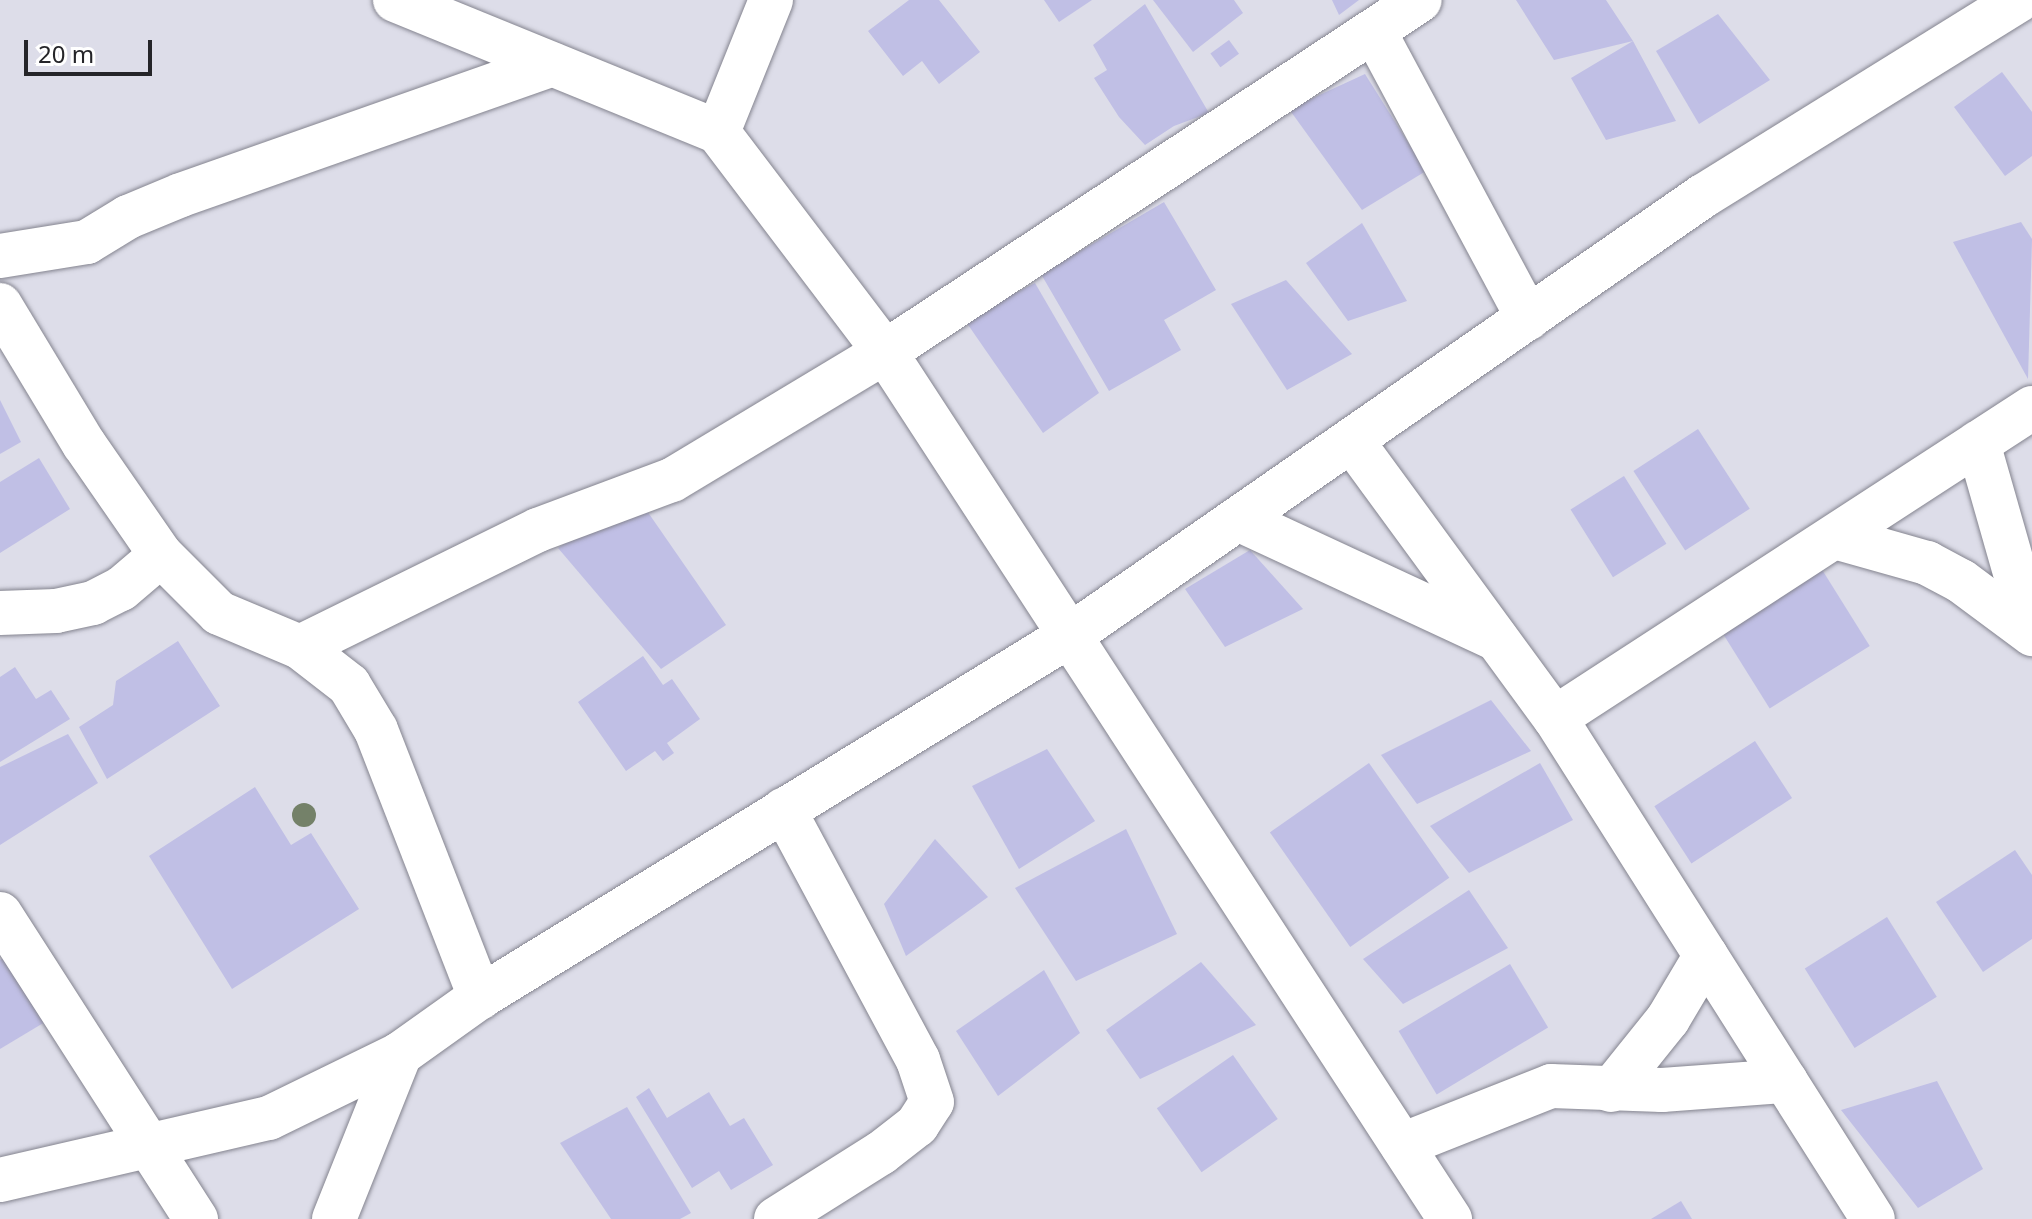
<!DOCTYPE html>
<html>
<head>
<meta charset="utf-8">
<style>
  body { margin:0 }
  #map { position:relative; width:2032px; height:1219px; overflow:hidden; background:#dddde9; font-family:"Noto Sans",sans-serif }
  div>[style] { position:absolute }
  .building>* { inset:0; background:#c0bfe5; transform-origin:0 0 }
  .roads { filter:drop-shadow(0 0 2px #84848f) drop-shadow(0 0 2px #84848f) }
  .street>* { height:44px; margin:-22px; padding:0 22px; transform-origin:22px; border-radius:22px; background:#fff }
  .trees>* { width:24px; height:24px; margin:-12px; border-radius:50%; background:#748169 }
  span { translate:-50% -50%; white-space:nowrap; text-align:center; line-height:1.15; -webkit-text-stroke:7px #fff; paint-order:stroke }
  .scale { position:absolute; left:24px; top:40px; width:128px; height:36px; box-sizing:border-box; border:4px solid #252529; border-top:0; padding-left:10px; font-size:24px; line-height:28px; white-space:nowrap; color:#252529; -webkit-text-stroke:6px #fff; paint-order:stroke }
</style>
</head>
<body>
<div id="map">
  <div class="building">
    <i style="clip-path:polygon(909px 0,939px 0,980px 52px,939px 84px,922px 61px,903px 76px,868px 31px)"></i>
    <i style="clip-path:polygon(1044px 0,1092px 0,1059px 22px)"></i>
    <i style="clip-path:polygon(1153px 0,1234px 0,1243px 13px,1193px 52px)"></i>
    <i style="clip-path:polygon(1332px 0,1359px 0,1339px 15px)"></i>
    <i style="clip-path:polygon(1516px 0,1606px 0,1633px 41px,1676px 121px,1606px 140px,1571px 78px,1633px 41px,1554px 60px)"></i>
    <i style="clip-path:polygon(1145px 4px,1209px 113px,1174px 126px,1145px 145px,1119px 117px,1094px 78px,1107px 70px,1093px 45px)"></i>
    <i style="clip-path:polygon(1718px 14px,1770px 80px,1699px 124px,1656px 51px)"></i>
    <i style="left:1229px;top:40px;width:17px;height:23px;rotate:54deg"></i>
    <i style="clip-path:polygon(2002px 72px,2032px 112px,2032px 156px,2005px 176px,1954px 107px)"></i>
    <i style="clip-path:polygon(1365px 74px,1426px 171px,1362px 210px,1289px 109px)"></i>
    <i style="clip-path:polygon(1164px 202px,1216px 290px,1164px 320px,1181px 350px,1109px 391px,1041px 274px)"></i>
    <i style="clip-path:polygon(2021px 222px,2032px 239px,2028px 379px,1953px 242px)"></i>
    <i style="clip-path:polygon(1362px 223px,1407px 301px,1348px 321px,1306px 263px)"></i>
    <i style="clip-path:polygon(1286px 280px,1352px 354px,1287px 390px,1231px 304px)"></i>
    <i style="clip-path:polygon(1035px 283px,1099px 393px,1043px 433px,964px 319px)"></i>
    <i style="clip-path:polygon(0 400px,21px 442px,0 454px)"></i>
    <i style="left:1698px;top:429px;width:95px;height:77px;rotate:57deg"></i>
    <i style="clip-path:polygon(39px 458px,70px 509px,0 553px,0 482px)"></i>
    <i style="left:1624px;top:476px;width:80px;height:63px;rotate:58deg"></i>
    <i style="clip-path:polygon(636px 495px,726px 625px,661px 669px,558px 548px)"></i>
    <i style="clip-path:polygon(1250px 550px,1303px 609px,1225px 647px,1185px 589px)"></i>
    <i style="left:1821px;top:568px;width:92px;height:118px;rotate:58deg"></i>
    <i style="clip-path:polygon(178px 641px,220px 706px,107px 779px,79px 727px,113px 705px,116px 681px)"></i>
    <i style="clip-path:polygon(643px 656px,663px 685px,672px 679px,700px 719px,667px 743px,674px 753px,663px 761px,655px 751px,626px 771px,578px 702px)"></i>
    <i style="clip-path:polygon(15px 667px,36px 699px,51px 690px,70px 719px,0 762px,0 677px)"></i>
    <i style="clip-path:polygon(1491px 700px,1531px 751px,1417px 804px,1381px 755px)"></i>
    <i style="clip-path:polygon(68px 734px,98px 783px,0 845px,0 767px)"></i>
    <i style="left:1755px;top:741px;width:68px;height:120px;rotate:57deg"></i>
    <i style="clip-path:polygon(1047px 749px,1095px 821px,1019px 869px,972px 786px)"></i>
    <i style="left:1369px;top:763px;width:140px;height:121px;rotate:55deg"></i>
    <i style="clip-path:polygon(1540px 763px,1573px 820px,1469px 873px,1430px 826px)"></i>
    <i style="clip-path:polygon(255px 787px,291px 845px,311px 833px,359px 909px,232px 989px,149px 856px)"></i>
    <i style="clip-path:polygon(1126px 829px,1177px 934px,1076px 981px,1015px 888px)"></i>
    <i style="clip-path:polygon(935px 839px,988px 897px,906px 956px,884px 904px)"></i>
    <i style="clip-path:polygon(2015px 850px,2032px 875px,2032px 939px,1983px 972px,1936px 902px)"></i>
    <i style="clip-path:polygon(1469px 890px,1508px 948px,1403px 1004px,1363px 959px)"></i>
    <i style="left:1887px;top:917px;width:94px;height:97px;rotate:58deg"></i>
    <i style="clip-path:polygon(12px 953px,55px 1016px,0 1049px,0 960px)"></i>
    <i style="clip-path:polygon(1201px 962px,1256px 1025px,1140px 1079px,1106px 1030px)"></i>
    <i style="left:1510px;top:964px;width:74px;height:130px;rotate:59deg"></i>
    <i style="clip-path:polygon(1044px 970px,1080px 1033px,998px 1096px,956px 1031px)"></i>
    <i style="left:1233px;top:1055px;width:78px;height:93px;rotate:55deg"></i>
    <i style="clip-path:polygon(1937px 1081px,1983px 1169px,1918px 1208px,1841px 1110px)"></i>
    <i style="clip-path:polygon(649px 1088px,667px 1118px,709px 1092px,730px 1126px,744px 1118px,773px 1165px,731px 1190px,719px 1171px,692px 1188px,636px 1097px)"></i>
    <i style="clip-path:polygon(627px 1107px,691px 1213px,680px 1219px,611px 1219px,560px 1143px)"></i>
    <i style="clip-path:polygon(1681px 1201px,1692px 1219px,1651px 1219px)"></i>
  </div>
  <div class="roads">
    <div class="street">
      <i style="left:395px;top:0;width:349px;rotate:22.2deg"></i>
      <i style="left:718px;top:132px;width:276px;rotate:52.8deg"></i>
      <i style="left:885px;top:352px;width:1035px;rotate:56.91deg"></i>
      <i style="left:1374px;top:31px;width:326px;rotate:61.8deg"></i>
      <i style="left:718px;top:132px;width:142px;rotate:-68.1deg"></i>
      <i style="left:0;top:256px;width:88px;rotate:-9.1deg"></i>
      <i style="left:87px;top:242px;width:48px;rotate:-31.4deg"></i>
      <i style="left:128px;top:217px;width:57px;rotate:-22.5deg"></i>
      <i style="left:181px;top:195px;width:393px;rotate:-19.4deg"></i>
      <i style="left:0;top:305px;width:162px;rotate:58.9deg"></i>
      <i style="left:84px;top:444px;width:135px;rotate:55.3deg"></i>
      <i style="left:161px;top:555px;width:82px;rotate:45deg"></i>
      <i style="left:219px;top:613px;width:88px;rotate:22.8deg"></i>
      <i style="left:300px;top:647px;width:62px;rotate:37.8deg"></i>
      <i style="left:349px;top:685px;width:52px;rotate:59deg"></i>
      <i style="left:376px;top:730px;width:287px;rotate:68.7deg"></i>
      <i style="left:1352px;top:441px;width:343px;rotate:53.8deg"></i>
      <i style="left:1555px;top:718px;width:593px;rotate:57.6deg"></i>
      <i style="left:1978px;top:443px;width:198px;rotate:74.1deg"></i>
      <i style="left:1238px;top:519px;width:285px;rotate:24.9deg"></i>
      <i style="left:1835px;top:537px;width:96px;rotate:15.8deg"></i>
      <i style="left:1927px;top:563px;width:38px;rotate:28deg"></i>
      <i style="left:1961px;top:581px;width:89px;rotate:36.7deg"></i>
      <i style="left:0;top:613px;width:56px;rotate:-2deg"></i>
      <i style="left:56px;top:611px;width:38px;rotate:-12deg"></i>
      <i style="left:93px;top:603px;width:31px;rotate:-27deg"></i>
      <i style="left:121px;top:589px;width:52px;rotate:-40.4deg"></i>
      <i style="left:300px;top:647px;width:265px;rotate:-26.2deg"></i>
      <i style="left:538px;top:530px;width:143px;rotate:-20.5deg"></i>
      <i style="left:672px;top:480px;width:249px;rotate:-31deg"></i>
      <i style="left:885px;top:352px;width:640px;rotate:-33.34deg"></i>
      <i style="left:1555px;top:718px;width:569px;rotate:-33.02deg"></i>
      <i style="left:0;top:914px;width:363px;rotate:57.3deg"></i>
      <i style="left:1611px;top:1090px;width:91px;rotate:-51.2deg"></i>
      <i style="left:1668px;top:1019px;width:74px;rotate:-59.3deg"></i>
      <i style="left:1402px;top:1145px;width:160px;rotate:-21.6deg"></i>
      <i style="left:1551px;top:1086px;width:111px;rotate:2.1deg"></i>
      <i style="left:1662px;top:1090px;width:124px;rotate:-4.2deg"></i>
      <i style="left:0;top:1180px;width:276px;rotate:-13deg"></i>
      <i style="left:269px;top:1118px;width:146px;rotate:-26deg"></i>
      <i style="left:400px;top:1054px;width:98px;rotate:-35.5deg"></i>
      <i style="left:480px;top:997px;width:694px;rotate:-31.52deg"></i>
      <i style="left:1072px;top:634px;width:768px;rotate:-34.77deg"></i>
      <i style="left:1703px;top:196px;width:372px;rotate:-31.8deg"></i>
      <i style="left:334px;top:1219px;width:178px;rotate:-68.2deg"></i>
      <i style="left:776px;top:1219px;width:124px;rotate:-32.2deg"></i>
      <i style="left:881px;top:1153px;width:46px;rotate:-37.9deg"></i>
      <i style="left:917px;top:1125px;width:27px;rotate:-57deg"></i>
      <i style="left:932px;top:1102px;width:44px;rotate:-108.4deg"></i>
      <i style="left:918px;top:1060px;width:284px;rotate:-118.2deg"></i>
    </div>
  </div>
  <div class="trees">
    <i style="left:304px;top:815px"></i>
  </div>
  <div class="scale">20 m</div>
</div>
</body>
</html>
